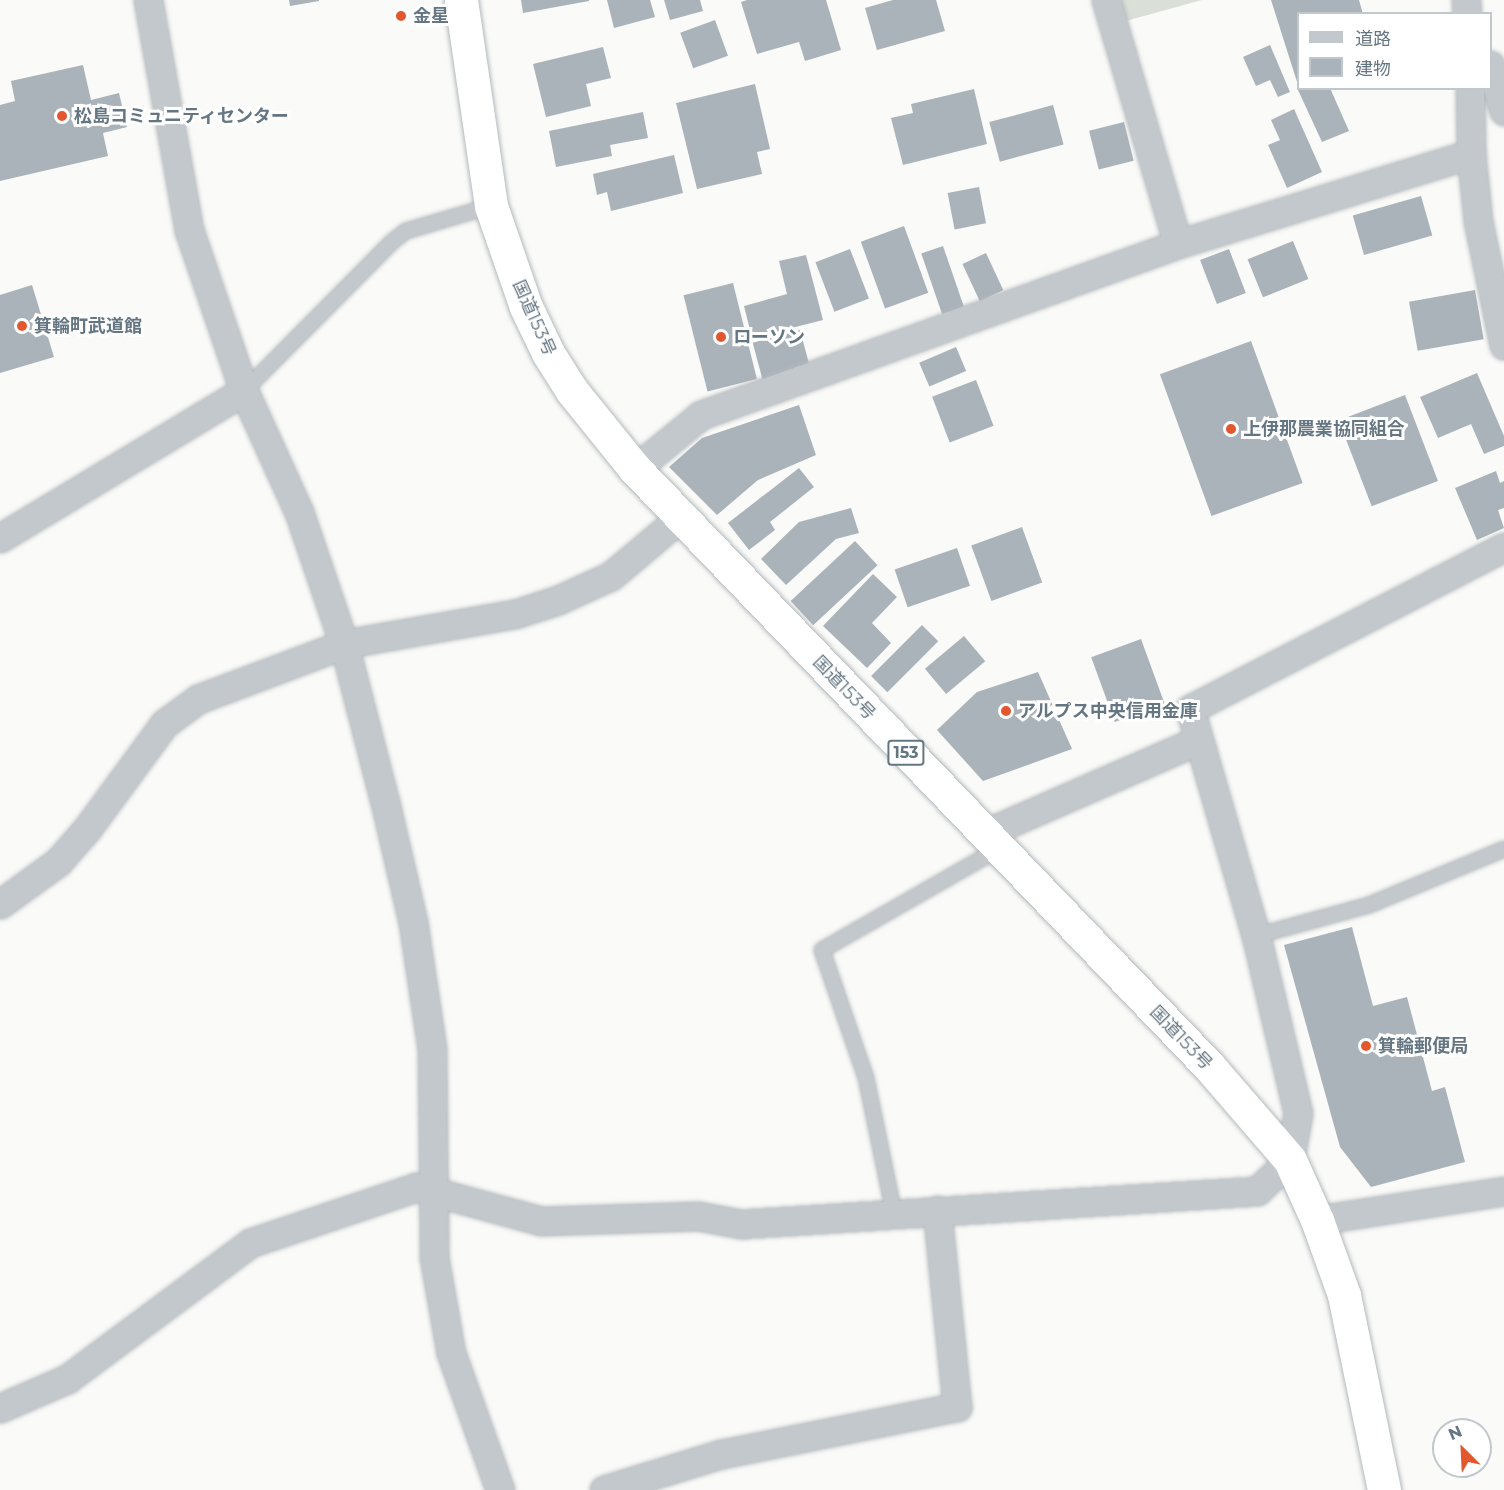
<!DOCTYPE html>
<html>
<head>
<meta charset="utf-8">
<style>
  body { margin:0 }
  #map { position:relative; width:1504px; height:1490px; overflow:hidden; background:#fafaf8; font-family:Montserrat,"Noto Sans JP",sans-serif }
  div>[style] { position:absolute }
  .green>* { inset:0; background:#dadfd7 }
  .building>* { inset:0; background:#aab3b9; transform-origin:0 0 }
  .roads { filter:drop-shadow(0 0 2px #b4b9bd) drop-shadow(0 0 2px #b4b9bd) }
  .service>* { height:14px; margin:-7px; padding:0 7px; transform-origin:7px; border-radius:7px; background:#c3c8cc }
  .minor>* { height:27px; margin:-13.5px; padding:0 13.5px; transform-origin:13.5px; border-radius:13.5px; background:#c3c8cc }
  .trunk>* { height:33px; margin:-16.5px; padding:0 16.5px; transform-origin:16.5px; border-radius:16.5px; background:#fff }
  .dots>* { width:16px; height:16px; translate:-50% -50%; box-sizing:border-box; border:3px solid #fff; border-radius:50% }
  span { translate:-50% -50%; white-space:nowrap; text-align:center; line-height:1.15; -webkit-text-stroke:6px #fff; paint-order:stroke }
  .shield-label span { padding:2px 4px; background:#fff; border:2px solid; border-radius:4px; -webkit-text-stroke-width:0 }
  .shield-label { font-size:16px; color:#657683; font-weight:700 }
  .poi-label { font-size:18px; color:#657683; font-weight:700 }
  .left { translate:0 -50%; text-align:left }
  .street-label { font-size:18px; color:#657683 }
  .legend { position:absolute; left:1297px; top:12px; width:195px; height:78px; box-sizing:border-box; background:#fff; border:2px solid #c1c8cd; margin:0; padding:8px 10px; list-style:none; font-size:18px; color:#657683 }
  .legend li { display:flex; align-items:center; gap:12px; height:30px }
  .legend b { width:30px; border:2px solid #c1c8cd }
  .north { position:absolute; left:1432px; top:1418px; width:60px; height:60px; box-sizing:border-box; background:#fff; border:2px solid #c1c8cd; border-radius:50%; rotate:336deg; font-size:16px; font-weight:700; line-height:24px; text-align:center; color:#657683 }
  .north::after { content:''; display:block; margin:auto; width:21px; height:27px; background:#e4572e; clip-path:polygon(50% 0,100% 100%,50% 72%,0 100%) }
</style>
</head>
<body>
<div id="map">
  <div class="green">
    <i style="clip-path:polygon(1116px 0,1202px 0,1122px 22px)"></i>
  </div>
  <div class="building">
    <i style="clip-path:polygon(289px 0,319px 0,319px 1px,290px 6px)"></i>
    <i style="clip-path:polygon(521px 0,589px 0,589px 1px,523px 13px)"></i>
    <i style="clip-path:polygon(607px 0,650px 0,655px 17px,614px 28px)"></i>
    <i style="clip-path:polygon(664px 0,700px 0,703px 11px,670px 20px)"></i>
    <i style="clip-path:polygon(747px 0,826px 0,841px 50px,805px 61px,799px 42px,757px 54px,741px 2px)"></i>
    <i style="clip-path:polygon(893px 0,936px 0,945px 31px,877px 50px,865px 8px)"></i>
    <i style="clip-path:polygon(1271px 0,1359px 0,1363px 14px,1298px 14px,1298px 85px)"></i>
    <i style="left:715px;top:20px;width:38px;height:37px;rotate:70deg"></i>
    <i style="clip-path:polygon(1270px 45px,1290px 92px,1278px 97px,1270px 80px,1256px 86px,1243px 57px)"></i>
    <i style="clip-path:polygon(603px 47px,611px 78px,586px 84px,591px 106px,546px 117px,533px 64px)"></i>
    <i style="clip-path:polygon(83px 65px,91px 100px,119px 93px,127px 127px,103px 133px,108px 156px,0 181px,0 105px,15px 101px,11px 81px)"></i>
    <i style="clip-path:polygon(755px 84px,770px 149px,757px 152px,762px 174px,697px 189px,676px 103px)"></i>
    <i style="clip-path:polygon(1330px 88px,1349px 131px,1322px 142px,1298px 90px)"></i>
    <i style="clip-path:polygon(974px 89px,987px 144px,903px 165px,891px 118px,913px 113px,911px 104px)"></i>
    <i style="left:1053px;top:105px;width:41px;height:66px;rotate:75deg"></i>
    <i style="clip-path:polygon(1294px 109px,1322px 172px,1287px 188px,1268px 145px,1280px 140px,1271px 120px)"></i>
    <i style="clip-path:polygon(643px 112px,648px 138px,610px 145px,612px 156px,556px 167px,549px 131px)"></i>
    <i style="left:1124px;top:122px;width:40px;height:36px;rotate:76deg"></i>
    <i style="clip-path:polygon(674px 155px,683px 193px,611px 211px,607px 192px,597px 195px,593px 174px)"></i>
    <i style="left:979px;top:187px;width:37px;height:32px;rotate:79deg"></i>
    <i style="left:1421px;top:196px;width:41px;height:71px;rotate:74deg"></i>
    <i style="left:904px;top:226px;width:71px;height:46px;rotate:70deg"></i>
    <i style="left:1293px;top:241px;width:41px;height:49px;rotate:68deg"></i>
    <i style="left:943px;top:246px;width:64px;height:23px;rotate:71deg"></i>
    <i style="left:850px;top:249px;width:53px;height:37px;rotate:69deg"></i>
    <i style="left:1229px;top:249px;width:47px;height:31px;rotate:69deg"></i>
    <i style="left:986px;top:253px;width:41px;height:26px;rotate:65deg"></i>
    <i style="clip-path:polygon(806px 255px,823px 320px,752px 338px,744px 306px,787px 294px,779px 261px)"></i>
    <i style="left:733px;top:283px;width:99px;height:51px;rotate:76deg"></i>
    <i style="clip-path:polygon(32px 285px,54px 357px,0 373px,0 295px)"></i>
    <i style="left:1475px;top:290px;width:50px;height:67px;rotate:80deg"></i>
    <i style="left:800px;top:330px;width:38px;height:49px;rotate:75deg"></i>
    <i style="left:1251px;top:341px;width:151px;height:97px;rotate:70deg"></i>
    <i style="left:956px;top:347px;width:26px;height:40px;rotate:67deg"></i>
    <i style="clip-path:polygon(1477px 373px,1504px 436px,1504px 446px,1484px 454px,1471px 424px,1438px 438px,1420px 397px)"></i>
    <i style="left:976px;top:380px;width:49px;height:47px;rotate:69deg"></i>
    <i style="left:1405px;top:395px;width:92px;height:71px;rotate:69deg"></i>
    <i style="clip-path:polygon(799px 405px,816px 455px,758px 480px,717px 515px,669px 467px,702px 438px)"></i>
    <i style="clip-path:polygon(799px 468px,814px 487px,770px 522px,775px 530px,749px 550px,728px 523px)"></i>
    <i style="clip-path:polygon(1496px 471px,1500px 483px,1504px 481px,1504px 508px,1498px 510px,1504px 528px,1477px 540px,1455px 488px)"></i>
    <i style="clip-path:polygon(851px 508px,859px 533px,836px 539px,786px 585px,761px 559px,799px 522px)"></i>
    <i style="left:1022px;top:527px;width:59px;height:54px;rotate:70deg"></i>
    <i style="left:855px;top:541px;width:33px;height:88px;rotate:47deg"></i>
    <i style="left:957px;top:548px;width:40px;height:66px;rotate:71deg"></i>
    <i style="clip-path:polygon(873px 574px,897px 597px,872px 623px,891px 643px,867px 668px,823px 626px)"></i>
    <i style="left:922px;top:625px;width:23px;height:72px;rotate:45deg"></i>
    <i style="left:964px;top:636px;width:33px;height:51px;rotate:50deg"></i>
    <i style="left:1141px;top:639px;width:69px;height:53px;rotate:70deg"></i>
    <i style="clip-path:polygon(1038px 672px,1072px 749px,983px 781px,937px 730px,977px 692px)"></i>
    <i style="clip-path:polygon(1352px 927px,1373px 1006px,1407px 997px,1432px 1091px,1445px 1087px,1465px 1162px,1371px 1187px,1340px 1147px,1284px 945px)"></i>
  </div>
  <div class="roads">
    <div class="service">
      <i style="left:244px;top:391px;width:211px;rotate:-45.2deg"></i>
      <i style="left:393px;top:241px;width:16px;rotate:-38deg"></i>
      <i style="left:406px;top:231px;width:89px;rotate:-16.4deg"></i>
      <i style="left:1256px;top:936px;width:117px;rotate:-15.3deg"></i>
      <i style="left:1369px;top:905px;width:146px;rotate:-22.5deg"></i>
      <i style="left:894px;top:1213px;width:138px;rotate:-101.7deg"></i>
      <i style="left:866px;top:1078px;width:135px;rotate:-109deg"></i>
      <i style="left:822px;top:950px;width:203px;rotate:-29.8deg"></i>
    </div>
    <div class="minor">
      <i style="left:148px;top:0;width:234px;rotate:79.9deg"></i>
      <i style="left:189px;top:230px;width:170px;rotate:71.1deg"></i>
      <i style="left:244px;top:391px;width:133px;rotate:65.6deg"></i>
      <i style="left:299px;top:512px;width:139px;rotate:71.2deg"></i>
      <i style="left:344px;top:644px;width:163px;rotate:75.5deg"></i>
      <i style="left:385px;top:802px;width:123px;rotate:76.9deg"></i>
      <i style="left:413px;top:922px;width:128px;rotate:81.5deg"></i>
      <i style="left:432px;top:1049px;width:208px;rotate:89.4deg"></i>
      <i style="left:434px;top:1257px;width:97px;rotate:80deg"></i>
      <i style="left:451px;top:1353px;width:145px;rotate:70.3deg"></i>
      <i style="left:1106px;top:0;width:254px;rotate:73.6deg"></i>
      <i style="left:1466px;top:0;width:14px;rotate:86deg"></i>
      <i style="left:1490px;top:65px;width:48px;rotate:73.1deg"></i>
      <i style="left:1470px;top:88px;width:66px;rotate:89.1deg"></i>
      <i style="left:1471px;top:154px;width:67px;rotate:84deg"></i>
      <i style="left:1478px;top:221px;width:127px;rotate:78.2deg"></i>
      <i style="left:635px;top:469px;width:85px;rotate:-39.3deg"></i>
      <i style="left:701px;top:415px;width:507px;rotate:-19.72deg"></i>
      <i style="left:1178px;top:244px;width:307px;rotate:-17.1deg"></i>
      <i style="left:0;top:538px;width:285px;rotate:-31.1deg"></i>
      <i style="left:984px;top:834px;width:232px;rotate:-23.6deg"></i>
      <i style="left:0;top:904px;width:72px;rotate:-35.9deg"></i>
      <i style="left:58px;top:862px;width:44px;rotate:-48.7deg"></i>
      <i style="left:87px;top:829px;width:130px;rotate:-53.7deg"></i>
      <i style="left:164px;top:724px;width:42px;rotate:-36.3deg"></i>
      <i style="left:198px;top:699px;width:156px;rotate:-20.6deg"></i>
      <i style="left:344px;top:644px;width:174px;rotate:-10deg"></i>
      <i style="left:515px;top:614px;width:45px;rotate:-18deg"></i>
      <i style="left:558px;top:600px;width:58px;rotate:-24.4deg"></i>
      <i style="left:611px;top:576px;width:92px;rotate:-40.1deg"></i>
      <i style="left:1317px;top:1220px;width:189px;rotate:-8.8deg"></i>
      <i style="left:0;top:1408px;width:73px;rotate:-23.4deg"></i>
      <i style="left:67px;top:1379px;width:228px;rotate:-36.6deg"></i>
      <i style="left:250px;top:1243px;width:175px;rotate:-18.6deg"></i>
      <i style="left:416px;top:1187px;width:130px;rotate:15.2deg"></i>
      <i style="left:541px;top:1221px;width:157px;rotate:-1.8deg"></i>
      <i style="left:698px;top:1216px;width:44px;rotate:10.5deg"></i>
      <i style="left:741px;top:1224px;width:517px;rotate:-3.66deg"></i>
      <i style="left:1257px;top:1191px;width:45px;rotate:-43.2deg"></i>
      <i style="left:1290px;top:1160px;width:48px;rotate:-80.3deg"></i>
      <i style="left:1298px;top:1113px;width:182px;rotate:-103.3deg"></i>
      <i style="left:1256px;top:936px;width:236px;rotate:-106.2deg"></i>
      <i style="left:1190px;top:709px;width:353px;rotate:-27.3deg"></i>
      <i style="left:604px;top:1490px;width:122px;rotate:-17.1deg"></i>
      <i style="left:721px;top:1454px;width:241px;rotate:-11.3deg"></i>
      <i style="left:957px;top:1407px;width:198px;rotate:-95.8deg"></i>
    </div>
    <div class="trunk">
      <i style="left:461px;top:0;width:208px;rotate:81.7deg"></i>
      <i style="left:491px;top:206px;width:107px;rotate:70.9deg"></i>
      <i style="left:526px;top:307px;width:51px;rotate:64.4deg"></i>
      <i style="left:548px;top:353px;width:45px;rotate:57.7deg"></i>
      <i style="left:572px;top:391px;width:100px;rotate:51.1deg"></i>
      <i style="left:635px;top:469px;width:827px;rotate:46.13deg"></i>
      <i style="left:1208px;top:1065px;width:125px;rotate:49.2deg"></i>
      <i style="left:1290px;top:1160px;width:66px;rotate:65.8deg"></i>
      <i style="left:1317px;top:1220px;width:80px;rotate:70.2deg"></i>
      <i style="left:1344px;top:1295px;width:199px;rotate:78.4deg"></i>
    </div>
  </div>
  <div class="dots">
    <i style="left:401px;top:16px;background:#e4572e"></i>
    <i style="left:62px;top:116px;background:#e4572e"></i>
    <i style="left:22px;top:326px;background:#e4572e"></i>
    <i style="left:721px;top:337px;background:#e4572e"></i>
    <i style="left:1231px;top:429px;background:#e4572e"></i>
    <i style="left:1006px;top:711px;background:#e4572e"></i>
    <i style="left:1366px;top:1046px;background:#e4572e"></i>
  </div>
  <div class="shield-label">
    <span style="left:906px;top:753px">153</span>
  </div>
  <div class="poi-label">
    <span class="left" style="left:413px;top:16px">金星</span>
    <span class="left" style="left:74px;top:116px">松島コミュニティセンター</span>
    <span class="left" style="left:34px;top:326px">箕輪町武道館</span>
    <span class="left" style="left:733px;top:337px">ローソン</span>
    <span class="left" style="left:1243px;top:429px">上伊那農業協同組合</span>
    <span class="left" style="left:1018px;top:711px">アルプス中央信用金庫</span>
    <span class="left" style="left:1378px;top:1046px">箕輪郵便局</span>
  </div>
  <div class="street-label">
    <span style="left:534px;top:318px;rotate:66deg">国道153号</span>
    <span style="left:844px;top:688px;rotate:46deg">国道153号</span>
    <span style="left:1181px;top:1038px;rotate:46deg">国道153号</span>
  </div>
  <ul class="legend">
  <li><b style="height:8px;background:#c3c8cc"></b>道路</li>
  <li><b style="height:16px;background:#aab3b9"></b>建物</li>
  </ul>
  <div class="north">N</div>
</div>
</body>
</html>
